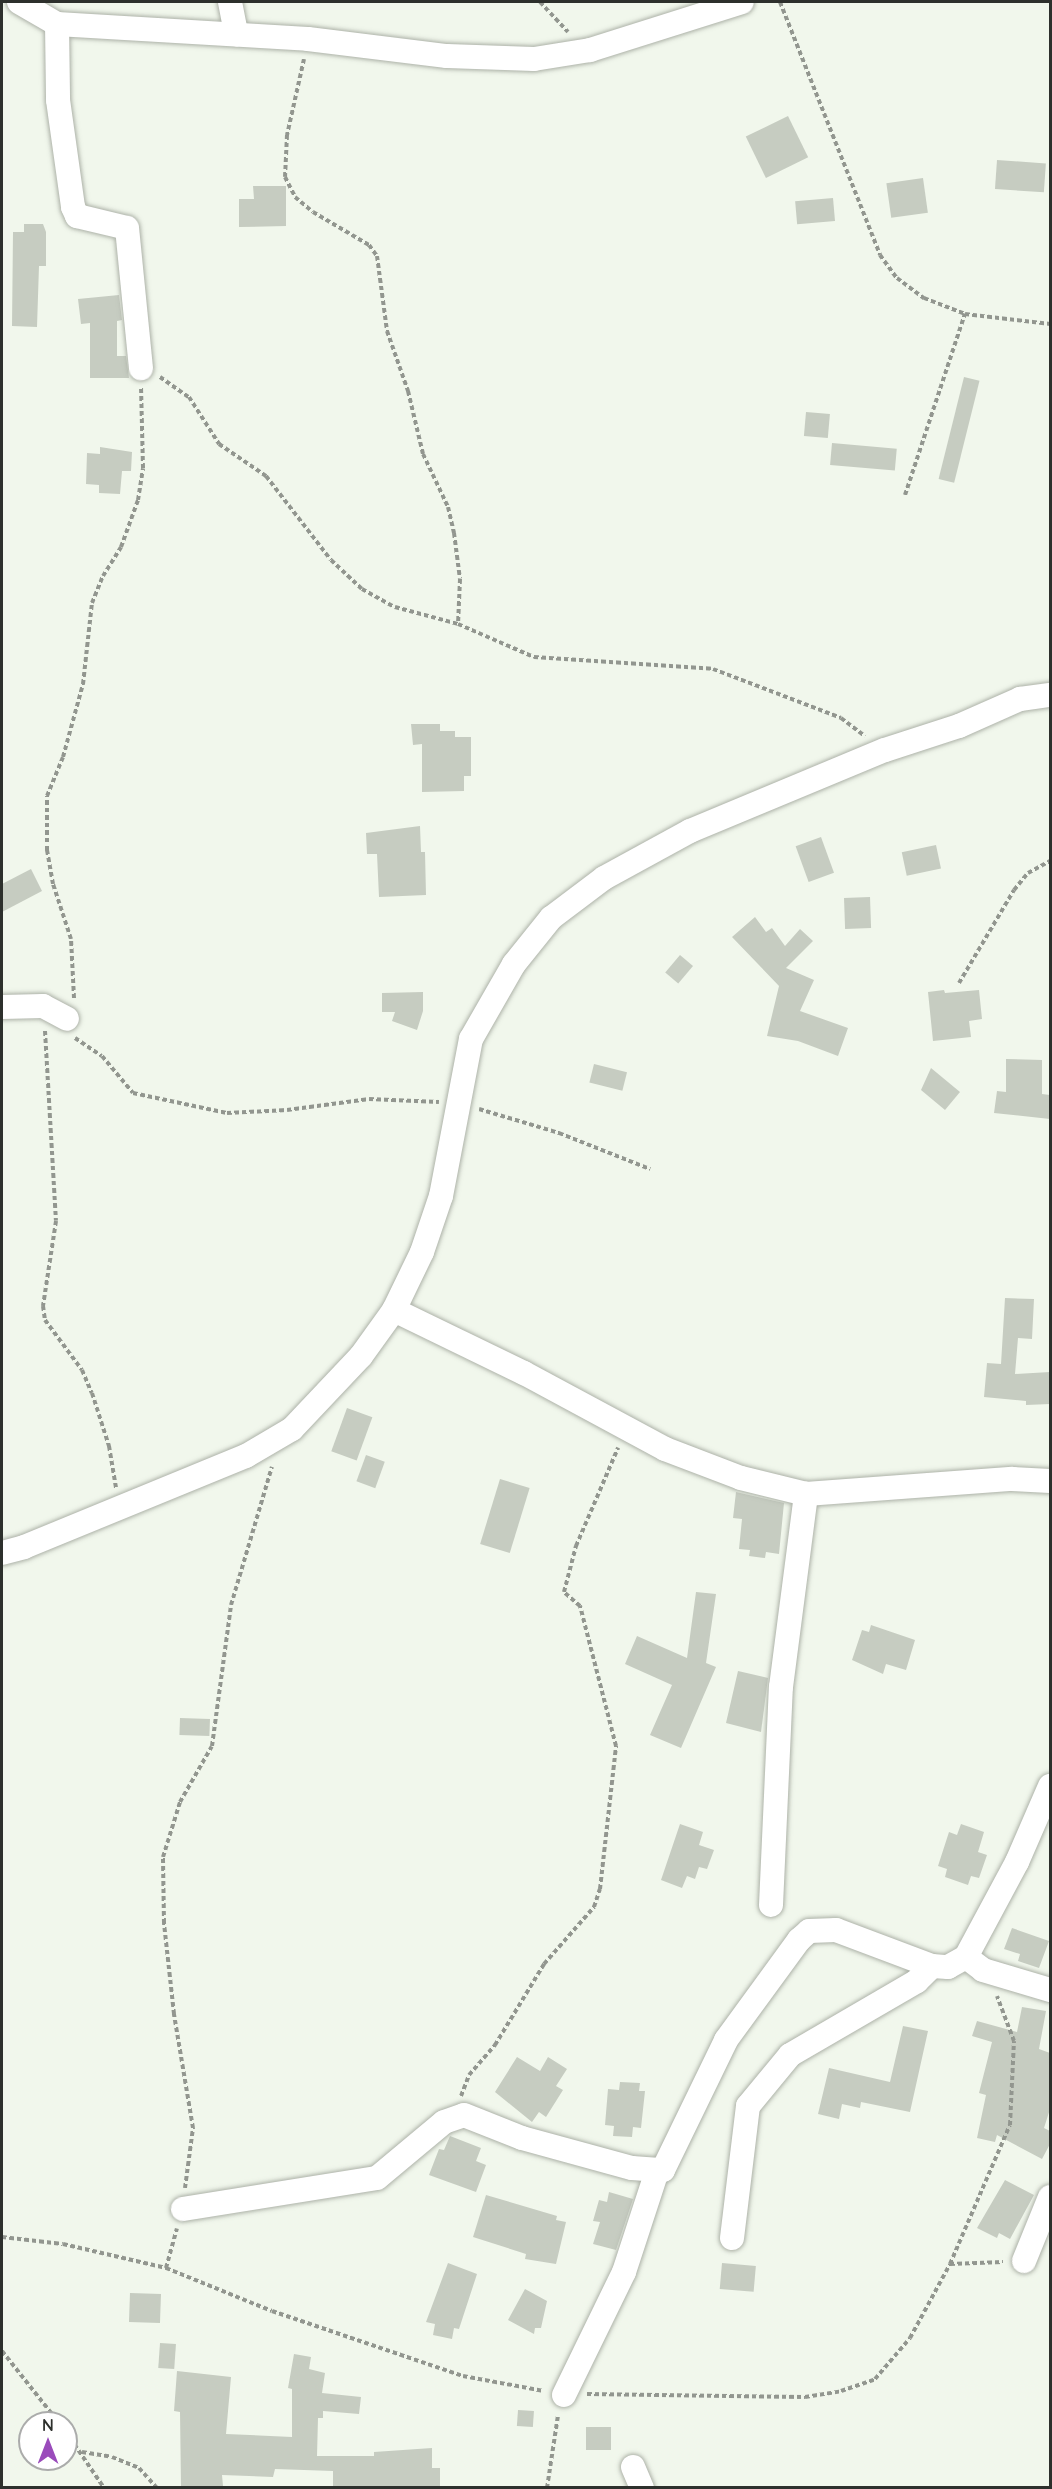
<!DOCTYPE html>
<html>
<head>
<meta charset="utf-8">
<style>
  body { margin:0 }
  #map { position:relative; width:1052px; height:2489px; overflow:hidden; background:#f1f7ec; font-family:Quicksand,sans-serif }
  div>[style] { position:absolute }
  .building>* { inset:0; background:#c6ccc1; transform-origin:0 0 }
  .path>* { height:4px; margin-top:-2px; transform-origin:0; background:repeating-linear-gradient(90deg,#92968f 0 4.5px,transparent 0 7.5px) }
  .roads { filter:drop-shadow(0 0 2px #adb2a8) drop-shadow(0 0 2px #adb2a8) }
  .minor>* { height:24px; margin:-12px; padding:0 12px; transform-origin:12px; border-radius:12px; background:#fff }
  span { translate:-50% -50%; white-space:nowrap; text-align:center; line-height:1.15; -webkit-text-stroke:5px #fff; paint-order:stroke }
  .frame { position:absolute; inset:0; border:3px solid #2d302c; pointer-events:none }
  .north { position:absolute; left:18px; top:2411px; width:60px; height:60px; box-sizing:border-box; background:#fff; border:2px solid #abacab; border-radius:50%; rotate:0deg; font-size:16px; font-weight:700; line-height:24px; text-align:center; color:#2d302c }
  .north::after { content:''; display:block; margin:auto; width:21px; height:27px; background:#9a4bbb; clip-path:polygon(50% 0,100% 100%,50% 72%,0 100%) }
</style>
</head>
<body>
<div id="map">
  <div class="building">
    <i style="left:788px;top:116px;width:46px;height:47px;rotate:64deg"></i>
    <i style="left:997px;top:160px;width:49px;height:29px;rotate:4deg"></i>
    <i style="left:923px;top:178px;width:35px;height:37px;rotate:82deg"></i>
    <i style="clip-path:polygon(253px 186px,286px 186px,286px 226px,239px 227px,239px 199px,254px 199px)"></i>
    <i style="left:833px;top:198px;width:23px;height:38px;rotate:85deg"></i>
    <i style="clip-path:polygon(24px 224px,43px 224px,46px 232px,46px 266px,39px 266px,37px 327px,12px 326px,13px 232px,24px 232px)"></i>
    <i style="clip-path:polygon(119px 295px,122px 320px,117px 321px,117px 356px,126px 356px,129px 378px,90px 378px,90px 323px,81px 324px,78px 299px)"></i>
    <i style="left:964px;top:377px;width:16px;height:105px;rotate:14deg"></i>
    <i style="left:806px;top:412px;width:24px;height:24px;rotate:5deg"></i>
    <i style="left:832px;top:443px;width:65px;height:22px;rotate:5deg"></i>
    <i style="clip-path:polygon(100px 447px,132px 452px,131px 471px,122px 471px,120px 494px,99px 493px,99px 485px,86px 484px,87px 453px,100px 454px)"></i>
    <i style="clip-path:polygon(411px 724px,440px 724px,440px 731px,455px 731px,455px 737px,471px 737px,471px 776px,464px 776px,464px 791px,422px 792px,422px 744px,413px 745px)"></i>
    <i style="clip-path:polygon(420px 826px,421px 852px,425px 852px,426px 895px,379px 897px,377px 854px,367px 854px,366px 833px)"></i>
    <i style="left:821px;top:837px;width:38px;height:27px;rotate:70deg"></i>
    <i style="left:936px;top:845px;width:24px;height:35px;rotate:78deg"></i>
    <i style="clip-path:polygon(31px 869px,42px 891px,2px 912px,2px 884px)"></i>
    <i style="left:870px;top:897px;width:31px;height:26px;rotate:88deg"></i>
    <i style="clip-path:polygon(755px 917px,766px 932px,772px 928px,785px 946px,800px 929px,813px 941px,786px 968px,814px 980px,800px 1011px,848px 1028px,838px 1056px,798px 1041px,767px 1036px,779px 986px,732px 937px)"></i>
    <i style="left:680px;top:955px;width:17px;height:23px;rotate:40deg"></i>
    <i style="clip-path:polygon(944px 990px,945px 993px,979px 990px,982px 1019px,969px 1021px,971px 1037px,933px 1041px,928px 992px)"></i>
    <i style="clip-path:polygon(423px 992px,423px 1011px,417px 1030px,392px 1021px,395px 1012px,382px 1012px,382px 993px)"></i>
    <i style="clip-path:polygon(1006px 1059px,1042px 1060px,1042px 1094px,1050px 1095px,1050px 1119px,994px 1113px,997px 1091px,1006px 1092px)"></i>
    <i style="left:594px;top:1064px;width:34px;height:19px;rotate:14deg"></i>
    <i style="clip-path:polygon(931px 1068px,960px 1092px,945px 1110px,921px 1090px)"></i>
    <i style="clip-path:polygon(1005px 1298px,1034px 1299px,1032px 1339px,1018px 1338px,1015px 1374px,1050px 1372px,1050px 1404px,1026px 1405px,1026px 1401px,984px 1397px,987px 1363px,1001px 1364px)"></i>
    <i style="left:347px;top:1408px;width:27px;height:46px;rotate:20deg"></i>
    <i style="left:366px;top:1455px;width:20px;height:28px;rotate:20deg"></i>
    <i style="left:500px;top:1479px;width:31px;height:68px;rotate:17deg"></i>
    <i style="clip-path:polygon(736px 1492px,784px 1503px,779px 1554px,766px 1552px,765px 1558px,749px 1556px,750px 1550px,739px 1549px,742px 1519px,733px 1518px)"></i>
    <i style="clip-path:polygon(696px 1592px,716px 1594px,706px 1663px,716px 1667px,681px 1748px,650px 1735px,672px 1685px,625px 1664px,637px 1636px,687px 1658px)"></i>
    <i style="clip-path:polygon(871px 1625px,915px 1640px,906px 1670px,886px 1664px,883px 1674px,852px 1660px,862px 1630px,869px 1632px)"></i>
    <i style="clip-path:polygon(738px 1671px,768px 1678px,761px 1732px,726px 1723px)"></i>
    <i style="left:180px;top:1718px;width:30px;height:17px;rotate:2deg"></i>
    <i style="clip-path:polygon(680px 1824px,703px 1832px,699px 1845px,714px 1850px,707px 1869px,699px 1867px,695px 1879px,687px 1876px,682px 1888px,661px 1880px)"></i>
    <i style="clip-path:polygon(961px 1824px,984px 1832px,978px 1852px,987px 1855px,979px 1878px,971px 1876px,968px 1885px,945px 1877px,947px 1869px,938px 1866px,949px 1832px,957px 1835px)"></i>
    <i style="clip-path:polygon(1012px 1928px,1049px 1941px,1039px 1968px,1018px 1961px,1020px 1954px,1004px 1949px)"></i>
    <i style="clip-path:polygon(1022px 2007px,1046px 2011px,1039px 2049px,1050px 2053px,1050px 2109px,1044px 2128px,1050px 2131px,1050px 2144px,1042px 2159px,997px 2135px,995px 2142px,977px 2138px,986px 2095px,979px 2093px,992px 2042px,972px 2036px,977px 2021px,1017px 2032px)"></i>
    <i style="clip-path:polygon(903px 2026px,928px 2031px,910px 2112px,861px 2102px,860px 2108px,842px 2104px,839px 2119px,818px 2114px,829px 2068px,890px 2082px)"></i>
    <i style="clip-path:polygon(517px 2057px,540px 2071px,548px 2057px,567px 2069px,556px 2086px,563px 2090px,546px 2117px,539px 2112px,532px 2122px,495px 2092px)"></i>
    <i style="clip-path:polygon(620px 2082px,640px 2083px,639px 2091px,645px 2091px,641px 2128px,633px 2127px,632px 2137px,613px 2136px,614px 2126px,605px 2125px,608px 2089px,619px 2090px)"></i>
    <i style="clip-path:polygon(450px 2136px,481px 2148px,476px 2161px,486px 2165px,476px 2192px,429px 2175px,439px 2149px,444px 2150px)"></i>
    <i style="clip-path:polygon(1005px 2180px,1034px 2195px,1010px 2239px,999px 2233px,997px 2238px,977px 2228px)"></i>
    <i style="clip-path:polygon(609px 2192px,633px 2199px,616px 2250px,593px 2244px,600px 2222px,593px 2221px,599px 2200px,607px 2202px)"></i>
    <i style="clip-path:polygon(486px 2195px,557px 2216px,556px 2220px,566px 2222px,556px 2264px,525px 2259px,526px 2254px,473px 2237px)"></i>
    <i style="clip-path:polygon(448px 2263px,477px 2274px,459px 2329px,454px 2328px,452px 2339px,433px 2335px,435px 2324px,426px 2322px)"></i>
    <i style="left:722px;top:2263px;width:34px;height:26px;rotate:5deg"></i>
    <i style="clip-path:polygon(525px 2289px,547px 2301px,541px 2328px,535px 2328px,534px 2334px,508px 2320px)"></i>
    <i style="left:130px;top:2293px;width:31px;height:29px;rotate:2deg"></i>
    <i style="left:160px;top:2343px;width:16px;height:25px;rotate:4deg"></i>
    <i style="clip-path:polygon(294px 2354px,311px 2357px,309px 2369px,325px 2373px,322px 2393px,361px 2397px,359px 2414px,323px 2411px,323px 2418px,318px 2418px,317px 2456px,374px 2456px,374px 2452px,432px 2448px,432px 2468px,440px 2468px,440px 2487px,333px 2487px,333px 2471px,275px 2469px,273px 2477px,222px 2475px,223px 2486px,181px 2487px,180px 2412px,174px 2411px,177px 2371px,231px 2377px,226px 2434px,292px 2437px,292px 2389px,288px 2388px)"></i>
    <i style="left:518px;top:2410px;width:16px;height:16px;rotate:4deg"></i>
    <i style="left:611px;top:2427px;width:23px;height:25px;rotate:90deg"></i>
  </div>
  <div class="path">
    <i style="left:540px;top:2px;width:41px;rotate:47deg"></i>
    <i style="left:780px;top:2px;width:272px;rotate:68.4deg"></i>
    <i style="left:880px;top:255px;width:29px;rotate:54deg"></i>
    <i style="left:897px;top:278px;width:34px;rotate:37deg"></i>
    <i style="left:924px;top:298px;width:44px;rotate:21.3deg"></i>
    <i style="left:965px;top:314px;width:86px;rotate:6.7deg"></i>
    <i style="left:304px;top:59px;width:78px;rotate:102.6deg"></i>
    <i style="left:287px;top:135px;width:42px;rotate:92.7deg"></i>
    <i style="left:285px;top:177px;width:22px;rotate:63deg"></i>
    <i style="left:295px;top:197px;width:23px;rotate:40deg"></i>
    <i style="left:313px;top:212px;width:65px;rotate:30.5deg"></i>
    <i style="left:369px;top:245px;width:14px;rotate:54deg"></i>
    <i style="left:377px;top:256px;width:76px;rotate:82.4deg"></i>
    <i style="left:387px;top:331px;width:64px;rotate:70.7deg"></i>
    <i style="left:408px;top:391px;width:65px;rotate:76.6deg"></i>
    <i style="left:423px;top:454px;width:59px;rotate:64.7deg"></i>
    <i style="left:448px;top:507px;width:27px;rotate:77deg"></i>
    <i style="left:454px;top:533px;width:46px;rotate:82.6deg"></i>
    <i style="left:460px;top:579px;width:45px;rotate:92.5deg"></i>
    <i style="left:160px;top:377px;width:35px;rotate:35deg"></i>
    <i style="left:189px;top:397px;width:56px;rotate:57.4deg"></i>
    <i style="left:219px;top:444px;width:57px;rotate:34.2deg"></i>
    <i style="left:266px;top:476px;width:106px;rotate:52.3deg"></i>
    <i style="left:331px;top:560px;width:42px;rotate:43.1deg"></i>
    <i style="left:362px;top:589px;width:38px;rotate:29deg"></i>
    <i style="left:395px;top:607px;width:65px;rotate:15.1deg"></i>
    <i style="left:458px;top:624px;width:83px;rotate:23.5deg"></i>
    <i style="left:534px;top:657px;width:179px;rotate:3.8deg"></i>
    <i style="left:713px;top:669px;width:137px;rotate:20.9deg"></i>
    <i style="left:841px;top:718px;width:30px;rotate:37deg"></i>
    <i style="left:905px;top:495px;width:191px;rotate:-71.7deg"></i>
    <i style="left:959px;top:983px;width:108px;rotate:-59.4deg"></i>
    <i style="left:1014px;top:890px;width:22px;rotate:-51deg"></i>
    <i style="left:1028px;top:873px;width:25px;rotate:-29deg"></i>
    <i style="left:74px;top:998px;width:59px;rotate:-92.9deg"></i>
    <i style="left:71px;top:939px;width:58px;rotate:-108.1deg"></i>
    <i style="left:53px;top:884px;width:35px;rotate:-100deg"></i>
    <i style="left:47px;top:850px;width:54px;rotate:-90deg"></i>
    <i style="left:47px;top:796px;width:42px;rotate:-67.7deg"></i>
    <i style="left:63px;top:757px;width:76px;rotate:-74.7deg"></i>
    <i style="left:83px;top:684px;width:81px;rotate:-83.7deg"></i>
    <i style="left:92px;top:603px;width:29px;rotate:-68deg"></i>
    <i style="left:103px;top:576px;width:34px;rotate:-58deg"></i>
    <i style="left:121px;top:547px;width:50px;rotate:-70.1deg"></i>
    <i style="left:138px;top:500px;width:32px;rotate:-81deg"></i>
    <i style="left:143px;top:468px;width:80px;rotate:-91.4deg"></i>
    <i style="left:45px;top:1031px;width:190px;rotate:86.7deg"></i>
    <i style="left:56px;top:1221px;width:86px;rotate:98.7deg"></i>
    <i style="left:43px;top:1306px;width:14px;rotate:82deg"></i>
    <i style="left:45px;top:1320px;width:62px;rotate:53.5deg"></i>
    <i style="left:82px;top:1370px;width:25px;rotate:67deg"></i>
    <i style="left:92px;top:1393px;width:56px;rotate:72.2deg"></i>
    <i style="left:109px;top:1446px;width:43px;rotate:80.5deg"></i>
    <i style="left:75px;top:1038px;width:32px;rotate:34deg"></i>
    <i style="left:102px;top:1056px;width:48px;rotate:50deg"></i>
    <i style="left:133px;top:1093px;width:96px;rotate:12deg"></i>
    <i style="left:227px;top:1113px;width:60px;rotate:-2.9deg"></i>
    <i style="left:287px;top:1110px;width:83px;rotate:-7.6deg"></i>
    <i style="left:369px;top:1099px;width:70px;rotate:2.5deg"></i>
    <i style="left:479px;top:1109px;width:84px;rotate:16.7deg"></i>
    <i style="left:559px;top:1133px;width:98px;rotate:21.6deg"></i>
    <i style="left:461px;top:2096px;width:22px;rotate:-69deg"></i>
    <i style="left:469px;top:2075px;width:40px;rotate:-49deg"></i>
    <i style="left:495px;top:2045px;width:95px;rotate:-58.8deg"></i>
    <i style="left:544px;top:1964px;width:76px;rotate:-48.7deg"></i>
    <i style="left:594px;top:1907px;width:19px;rotate:-72deg"></i>
    <i style="left:600px;top:1889px;width:144px;rotate:-83.6deg"></i>
    <i style="left:616px;top:1746px;width:145px;rotate:-104.4deg"></i>
    <i style="left:580px;top:1606px;width:21px;rotate:-139deg"></i>
    <i style="left:564px;top:1592px;width:48px;rotate:-75.4deg"></i>
    <i style="left:576px;top:1546px;width:107px;rotate:-66.8deg"></i>
    <i style="left:185px;top:2188px;width:61px;rotate:-82.4deg"></i>
    <i style="left:193px;top:2128px;width:116px;rotate:-99.5deg"></i>
    <i style="left:174px;top:2014px;width:92px;rotate:-96.3deg"></i>
    <i style="left:164px;top:1923px;width:66px;rotate:-90.9deg"></i>
    <i style="left:163px;top:1857px;width:58px;rotate:-72.8deg"></i>
    <i style="left:180px;top:1802px;width:64px;rotate:-60.3deg"></i>
    <i style="left:212px;top:1746px;width:142px;rotate:-82.3deg"></i>
    <i style="left:231px;top:1605px;width:144px;rotate:-73.5deg"></i>
    <i style="left:2px;top:2237px;width:61px;rotate:6.5deg"></i>
    <i style="left:63px;top:2244px;width:106px;rotate:13.1deg"></i>
    <i style="left:166px;top:2268px;width:114px;rotate:22.1deg"></i>
    <i style="left:272px;top:2311px;width:202px;rotate:18.8deg"></i>
    <i style="left:463px;top:2376px;width:82px;rotate:10.5deg"></i>
    <i style="left:950px;top:2264px;width:53px;rotate:-2.2deg"></i>
    <i style="left:166px;top:2268px;width:41px;rotate:-74.6deg"></i>
    <i style="left:2px;top:2351px;width:92px;rotate:51.6deg"></i>
    <i style="left:587px;top:2394px;width:218px;rotate:0.8deg"></i>
    <i style="left:805px;top:2397px;width:36px;rotate:-9deg"></i>
    <i style="left:841px;top:2391px;width:36px;rotate:-19deg"></i>
    <i style="left:875px;top:2379px;width:54px;rotate:-49.5deg"></i>
    <i style="left:910px;top:2338px;width:84px;rotate:-61.6deg"></i>
    <i style="left:950px;top:2264px;width:151px;rotate:-66.7deg"></i>
    <i style="left:1010px;top:2125px;width:84px;rotate:-87.3deg"></i>
    <i style="left:1014px;top:2041px;width:48px;rotate:-110.7deg"></i>
    <i style="left:66px;top:2432px;width:68px;rotate:55.8deg"></i>
    <i style="left:82px;top:2452px;width:30px;rotate:9deg"></i>
    <i style="left:112px;top:2457px;width:29px;rotate:22deg"></i>
    <i style="left:139px;top:2468px;width:27px;rotate:48deg"></i>
    <i style="left:547px;top:2488px;width:74px;rotate:-81.4deg"></i>
  </div>
  <div class="roads">
    <div class="minor">
      <i style="left:19px;top:2px;width:44px;rotate:30.1deg"></i>
      <i style="left:57px;top:24px;width:251px;rotate:3.4deg"></i>
      <i style="left:308px;top:39px;width:140px;rotate:7deg"></i>
      <i style="left:447px;top:56px;width:87px;rotate:2deg"></i>
      <i style="left:534px;top:59px;width:57px;rotate:-9.1deg"></i>
      <i style="left:590px;top:50px;width:159px;rotate:-17.5deg"></i>
      <i style="left:230px;top:2px;width:33px;rotate:79deg"></i>
      <i style="left:57px;top:24px;width:76px;rotate:89.2deg"></i>
      <i style="left:58px;top:100px;width:108px;rotate:82deg"></i>
      <i style="left:73px;top:207px;width:10px;rotate:66deg"></i>
      <i style="left:77px;top:216px;width:51px;rotate:13.5deg"></i>
      <i style="left:127px;top:228px;width:141px;rotate:84.3deg"></i>
      <i style="left:2px;top:1007px;width:41px;rotate:-1.4deg"></i>
      <i style="left:43px;top:1006px;width:27px;rotate:28deg"></i>
      <i style="left:394px;top:1310px;width:144px;rotate:25.9deg"></i>
      <i style="left:524px;top:1373px;width:160px;rotate:28.3deg"></i>
      <i style="left:665px;top:1449px;width:81px;rotate:20.9deg"></i>
      <i style="left:741px;top:1478px;width:67px;rotate:13.8deg"></i>
      <i style="left:806px;top:1494px;width:207px;rotate:-4.2deg"></i>
      <i style="left:1012px;top:1479px;width:38px;rotate:3deg"></i>
      <i style="left:2px;top:1553px;width:23px;rotate:-15deg"></i>
      <i style="left:24px;top:1547px;width:240px;rotate:-22.3deg"></i>
      <i style="left:246px;top:1456px;width:53px;rotate:-30.4deg"></i>
      <i style="left:292px;top:1429px;width:100px;rotate:-46.6deg"></i>
      <i style="left:361px;top:1356px;width:57px;rotate:-54.3deg"></i>
      <i style="left:394px;top:1310px;width:64px;rotate:-64.2deg"></i>
      <i style="left:422px;top:1252px;width:59px;rotate:-71.3deg"></i>
      <i style="left:441px;top:1196px;width:160px;rotate:-79.2deg"></i>
      <i style="left:471px;top:1039px;width:86px;rotate:-60.2deg"></i>
      <i style="left:514px;top:964px;width:59px;rotate:-51.2deg"></i>
      <i style="left:551px;top:918px;width:66px;rotate:-37deg"></i>
      <i style="left:604px;top:878px;width:98px;rotate:-28.7deg"></i>
      <i style="left:690px;top:831px;width:211px;rotate:-22.6deg"></i>
      <i style="left:885px;top:750px;width:78px;rotate:-18deg"></i>
      <i style="left:959px;top:726px;width:67px;rotate:-23.9deg"></i>
      <i style="left:1020px;top:699px;width:30px;rotate:-8deg"></i>
      <i style="left:771px;top:1905px;width:218px;rotate:-87.4deg"></i>
      <i style="left:781px;top:1687px;width:195px;rotate:-82.6deg"></i>
      <i style="left:966px;top:1957px;width:21px;rotate:37deg"></i>
      <i style="left:983px;top:1970px;width:70px;rotate:16.6deg"></i>
      <i style="left:183px;top:2209px;width:196px;rotate:-9.1deg"></i>
      <i style="left:377px;top:2178px;width:87px;rotate:-39.9deg"></i>
      <i style="left:444px;top:2122px;width:21px;rotate:-19deg"></i>
      <i style="left:464px;top:2115px;width:62px;rotate:21.6deg"></i>
      <i style="left:522px;top:2138px;width:114px;rotate:15.3deg"></i>
      <i style="left:632px;top:2168px;width:31px;rotate:4deg"></i>
      <i style="left:663px;top:2170px;width:144px;rotate:-64.1deg"></i>
      <i style="left:726px;top:2040px;width:124px;rotate:-53.9deg"></i>
      <i style="left:799px;top:1940px;width:13px;rotate:-42deg"></i>
      <i style="left:809px;top:1931px;width:27px;rotate:-2deg"></i>
      <i style="left:836px;top:1930px;width:103px;rotate:20.6deg"></i>
      <i style="left:932px;top:1966px;width:16px;rotate:4deg"></i>
      <i style="left:948px;top:1967px;width:21px;rotate:-29deg"></i>
      <i style="left:966px;top:1957px;width:108px;rotate:-61.8deg"></i>
      <i style="left:1017px;top:1862px;width:83px;rotate:-66.5deg"></i>
      <i style="left:732px;top:2238px;width:133px;rotate:-83.1deg"></i>
      <i style="left:748px;top:2106px;width:66px;rotate:-50.5deg"></i>
      <i style="left:790px;top:2055px;width:147px;rotate:-30.2deg"></i>
      <i style="left:917px;top:1981px;width:21px;rotate:-45deg"></i>
      <i style="left:1024px;top:2261px;width:69px;rotate:-67.9deg"></i>
      <i style="left:564px;top:2395px;width:137px;rotate:-64deg"></i>
      <i style="left:624px;top:2272px;width:106px;rotate:-71.9deg"></i>
      <i style="left:633px;top:2467px;width:23px;rotate:67deg"></i>
    </div>
  </div>
  <div class="frame"></div>
  <div class="north">N</div>
</div>
</body>
</html>
